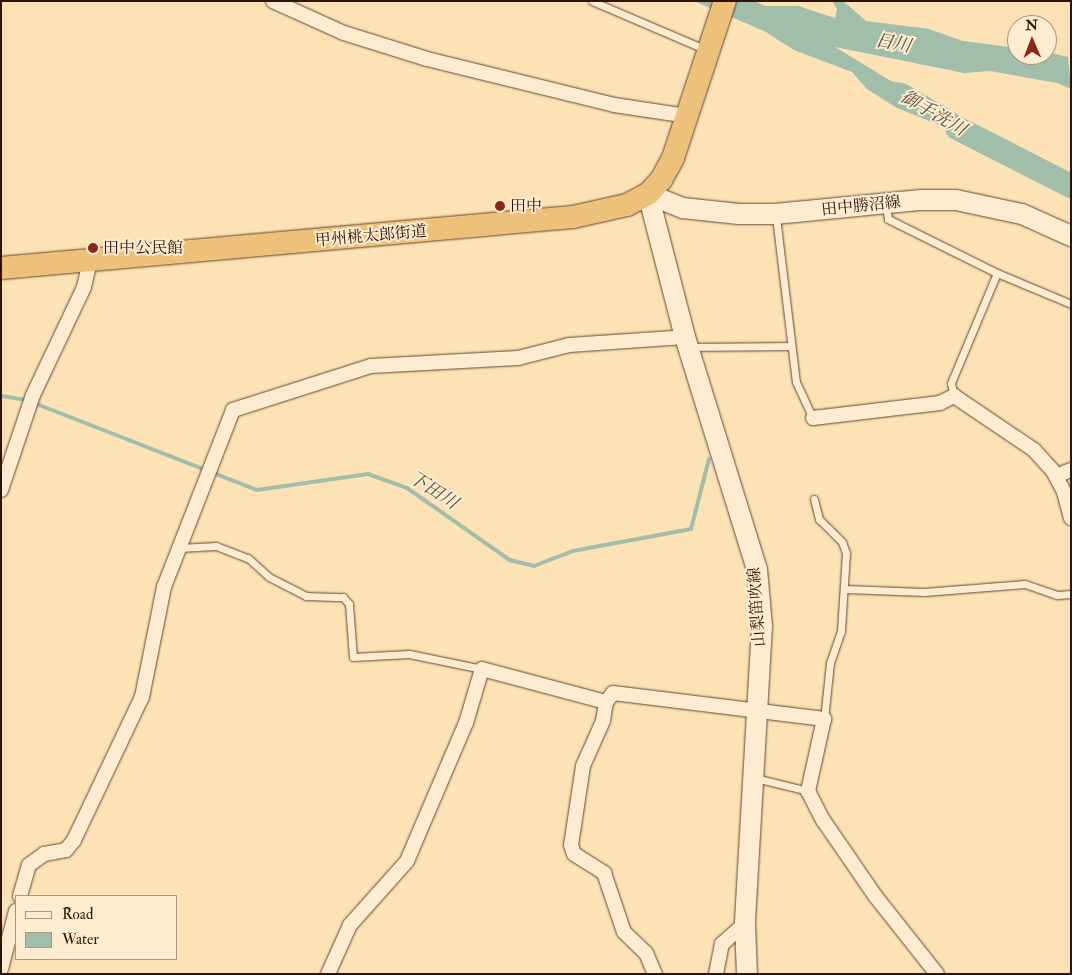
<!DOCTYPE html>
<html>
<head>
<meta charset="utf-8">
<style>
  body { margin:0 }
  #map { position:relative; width:1072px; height:975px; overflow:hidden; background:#fce2b5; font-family:"IM FELL Double Pica","Noto Serif JP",serif }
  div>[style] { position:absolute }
  .water>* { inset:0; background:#a0beaa }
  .stream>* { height:4px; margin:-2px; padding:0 2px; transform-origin:2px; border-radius:2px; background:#a0beaa }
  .river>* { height:24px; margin:-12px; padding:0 12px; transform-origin:12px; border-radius:12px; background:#a0beaa }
  .roads { filter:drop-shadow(0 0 1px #624734) drop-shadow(0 0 1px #624734) }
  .service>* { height:7px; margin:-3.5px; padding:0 3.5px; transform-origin:3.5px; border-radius:3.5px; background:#fdeccf }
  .minor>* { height:14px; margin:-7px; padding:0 7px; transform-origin:7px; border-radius:7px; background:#fdeccf }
  .secondary>* { height:20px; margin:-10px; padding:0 10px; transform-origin:10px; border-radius:10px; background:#fdeccf }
  .trunk>* { height:22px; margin:-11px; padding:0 11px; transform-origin:11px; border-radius:11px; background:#eec17a }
  .dots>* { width:14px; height:14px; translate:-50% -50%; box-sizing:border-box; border:2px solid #fdeccf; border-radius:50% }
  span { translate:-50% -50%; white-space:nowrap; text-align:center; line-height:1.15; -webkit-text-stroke:4px #fdeccf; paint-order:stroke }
  .poi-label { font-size:16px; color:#2e1309 }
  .left { translate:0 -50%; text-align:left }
  .street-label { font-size:16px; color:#2e1309 }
  .water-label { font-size:18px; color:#564f41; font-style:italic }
  .frame { position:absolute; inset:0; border:2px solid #2e1309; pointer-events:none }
  .legend { position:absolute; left:15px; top:895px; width:162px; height:65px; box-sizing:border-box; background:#fdeccf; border:1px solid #aa9580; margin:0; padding:6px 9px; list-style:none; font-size:15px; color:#2e1309 }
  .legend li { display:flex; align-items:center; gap:10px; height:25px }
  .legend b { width:25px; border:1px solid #aa9580 }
  .north { position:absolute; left:1007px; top:15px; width:50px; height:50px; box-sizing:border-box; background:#fdeccf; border:1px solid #aa9580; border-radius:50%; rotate:359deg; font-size:14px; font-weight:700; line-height:20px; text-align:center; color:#2e1309 }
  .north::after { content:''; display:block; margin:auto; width:18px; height:22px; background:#8f2418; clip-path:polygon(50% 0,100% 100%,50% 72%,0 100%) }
</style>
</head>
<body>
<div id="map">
  <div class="water">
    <i style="clip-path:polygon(694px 1px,754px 1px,765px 6px,798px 6px,835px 18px,837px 9px,832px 1px,843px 1px,866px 21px,929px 29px,963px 41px,1017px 48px,1017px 55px,1047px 55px,1047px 52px,1068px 57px,1071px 89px,1057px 83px,990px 71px,964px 73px,835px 47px,891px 81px,906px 84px,956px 113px,986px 144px,897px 108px,867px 89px,852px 72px,794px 50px,764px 31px)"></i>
  </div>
  <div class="stream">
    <i style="left:1px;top:396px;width:26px;rotate:9deg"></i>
    <i style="left:34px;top:403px;width:239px;rotate:21.3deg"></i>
    <i style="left:257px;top:490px;width:112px;rotate:-8.2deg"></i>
    <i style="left:368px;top:474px;width:41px;rotate:19.7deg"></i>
    <i style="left:407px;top:488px;width:126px;rotate:35deg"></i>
    <i style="left:510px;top:560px;width:25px;rotate:14deg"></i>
    <i style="left:534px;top:566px;width:42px;rotate:-21deg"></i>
    <i style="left:573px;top:551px;width:120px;rotate:-10.6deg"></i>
    <i style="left:691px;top:529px;width:72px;rotate:-75.6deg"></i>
  </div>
  <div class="river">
    <i style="left:957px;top:128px;width:128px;rotate:27deg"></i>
  </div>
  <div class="roads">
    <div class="service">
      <i style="left:592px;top:1px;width:125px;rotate:23.1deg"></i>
      <i style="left:886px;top:206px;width:13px;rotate:81deg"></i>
      <i style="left:888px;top:219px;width:122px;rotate:26.4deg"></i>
      <i style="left:997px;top:273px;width:80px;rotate:22.7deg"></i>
      <i style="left:776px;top:217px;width:166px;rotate:83.1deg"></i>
      <i style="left:796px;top:382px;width:40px;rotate:65deg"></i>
      <i style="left:689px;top:347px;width:102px;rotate:-0.6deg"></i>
      <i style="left:954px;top:396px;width:13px;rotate:-103deg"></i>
      <i style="left:951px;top:383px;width:119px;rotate:-67.3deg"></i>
      <i style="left:814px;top:499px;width:21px;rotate:76deg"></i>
      <i style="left:819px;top:519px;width:33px;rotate:45deg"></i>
      <i style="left:842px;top:542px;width:12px;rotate:70deg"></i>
      <i style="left:846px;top:553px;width:78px;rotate:93.7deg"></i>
      <i style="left:841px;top:631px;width:34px;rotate:109deg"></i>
      <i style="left:830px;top:663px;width:56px;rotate:96.1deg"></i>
      <i style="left:179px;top:548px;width:37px;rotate:-3deg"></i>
      <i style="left:216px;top:546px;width:34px;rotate:21deg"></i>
      <i style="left:248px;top:558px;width:28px;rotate:42deg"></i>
      <i style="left:269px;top:577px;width:42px;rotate:27.2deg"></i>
      <i style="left:306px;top:596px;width:37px;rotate:2deg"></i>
      <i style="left:343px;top:597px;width:9px;rotate:49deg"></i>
      <i style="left:349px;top:604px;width:53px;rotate:85.7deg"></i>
      <i style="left:353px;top:657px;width:56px;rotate:-3.1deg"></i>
      <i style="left:409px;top:654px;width:75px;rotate:11.6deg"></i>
      <i style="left:845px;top:589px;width:79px;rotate:2.2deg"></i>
      <i style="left:924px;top:592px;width:101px;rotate:-4.5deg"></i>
      <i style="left:1025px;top:584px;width:34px;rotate:19deg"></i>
      <i style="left:1057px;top:595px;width:14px;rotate:-4deg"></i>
      <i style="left:755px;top:778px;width:55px;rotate:13.8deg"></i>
    </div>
    <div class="minor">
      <i style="left:273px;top:1px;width:78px;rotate:24.3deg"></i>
      <i style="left:344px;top:33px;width:87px;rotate:17.4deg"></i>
      <i style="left:427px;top:59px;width:193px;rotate:13.8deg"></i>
      <i style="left:614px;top:105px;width:75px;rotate:8.5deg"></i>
      <i style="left:813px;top:418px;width:128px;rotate:-6.7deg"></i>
      <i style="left:940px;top:403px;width:16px;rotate:-27deg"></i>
      <i style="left:954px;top:396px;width:97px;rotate:34deg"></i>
      <i style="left:1034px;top:450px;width:28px;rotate:48deg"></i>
      <i style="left:1053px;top:471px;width:24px;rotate:62deg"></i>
      <i style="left:1064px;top:492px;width:27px;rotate:75deg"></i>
      <i style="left:1056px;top:476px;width:16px;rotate:-22deg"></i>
      <i style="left:1px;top:490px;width:100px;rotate:-71.4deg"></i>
      <i style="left:33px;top:395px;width:119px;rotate:-64.7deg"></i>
      <i style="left:84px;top:287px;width:27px;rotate:-77deg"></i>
      <i style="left:606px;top:702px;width:19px;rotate:99deg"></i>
      <i style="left:603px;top:721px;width:49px;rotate:114deg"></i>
      <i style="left:583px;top:766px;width:80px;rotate:98.6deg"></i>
      <i style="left:571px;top:845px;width:9px;rotate:72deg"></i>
      <i style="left:574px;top:854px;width:36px;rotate:32deg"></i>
      <i style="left:604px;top:873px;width:62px;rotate:71.3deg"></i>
      <i style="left:624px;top:932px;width:30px;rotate:44deg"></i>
      <i style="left:646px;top:953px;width:23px;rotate:67deg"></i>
      <i style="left:20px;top:896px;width:32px;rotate:-74deg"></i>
      <i style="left:29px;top:865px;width:19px;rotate:-36deg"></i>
      <i style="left:44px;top:854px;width:22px;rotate:-10deg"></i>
      <i style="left:66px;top:850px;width:13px;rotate:-51deg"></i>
      <i style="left:74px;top:840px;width:158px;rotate:-64.6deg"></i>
      <i style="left:142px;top:697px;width:112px;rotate:-78.7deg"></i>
      <i style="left:164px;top:587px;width:190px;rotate:-68.7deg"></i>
      <i style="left:233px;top:410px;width:145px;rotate:-17.7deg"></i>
      <i style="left:371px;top:366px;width:147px;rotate:-3.1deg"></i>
      <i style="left:518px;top:358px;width:53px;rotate:-14.3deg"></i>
      <i style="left:569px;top:345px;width:116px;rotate:-3.9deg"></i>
      <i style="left:1px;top:969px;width:60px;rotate:-75.5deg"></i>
      <i style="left:328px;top:974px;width:54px;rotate:-65.8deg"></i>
      <i style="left:350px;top:925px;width:86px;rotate:-48.3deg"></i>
      <i style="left:407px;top:861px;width:150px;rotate:-66.9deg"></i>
      <i style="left:466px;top:723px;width:56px;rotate:-73.5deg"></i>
      <i style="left:482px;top:669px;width:128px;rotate:14.9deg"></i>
      <i style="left:606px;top:702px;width:11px;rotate:-52deg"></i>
      <i style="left:613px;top:693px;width:213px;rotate:7deg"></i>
      <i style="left:824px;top:719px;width:74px;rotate:102.5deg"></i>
      <i style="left:808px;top:791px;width:33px;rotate:63deg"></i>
      <i style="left:823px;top:820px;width:93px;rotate:55.5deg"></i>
      <i style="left:876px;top:897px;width:98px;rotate:51.6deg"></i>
      <i style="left:716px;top:974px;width:31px;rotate:-79deg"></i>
      <i style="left:722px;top:944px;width:31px;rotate:-42deg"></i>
    </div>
    <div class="secondary">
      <i style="left:648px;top:194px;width:148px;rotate:75.5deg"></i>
      <i style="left:685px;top:337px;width:243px;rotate:72.8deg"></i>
      <i style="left:757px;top:569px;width:57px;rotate:85deg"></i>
      <i style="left:762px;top:626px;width:297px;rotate:93.3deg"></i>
      <i style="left:745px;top:923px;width:51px;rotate:87.8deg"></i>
      <i style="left:648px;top:194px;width:38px;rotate:22deg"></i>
      <i style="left:683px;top:208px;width:56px;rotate:6.1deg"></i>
      <i style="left:739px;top:214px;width:36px"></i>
      <i style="left:775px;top:214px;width:147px;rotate:-5.5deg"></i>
      <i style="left:921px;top:200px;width:35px"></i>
      <i style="left:956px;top:200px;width:67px;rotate:12deg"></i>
      <i style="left:1022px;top:214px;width:54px;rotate:24.2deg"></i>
    </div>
    <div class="trunk">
      <i style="left:1px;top:268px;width:574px;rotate:-5.1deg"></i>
      <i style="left:573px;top:217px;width:55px;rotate:-12.5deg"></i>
      <i style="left:627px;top:205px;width:24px;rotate:-28deg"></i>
      <i style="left:648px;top:194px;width:19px;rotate:-47deg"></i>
      <i style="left:661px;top:180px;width:25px;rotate:-61deg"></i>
      <i style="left:673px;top:158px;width:165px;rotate:-71.7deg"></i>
    </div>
  </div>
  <div class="dots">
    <i style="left:500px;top:206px;background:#8f2418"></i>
    <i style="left:93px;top:248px;background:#8f2418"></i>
  </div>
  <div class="poi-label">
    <span class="left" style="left:510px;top:206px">田中</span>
    <span class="left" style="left:103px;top:248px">田中公民館</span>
  </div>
  <div class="street-label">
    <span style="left:861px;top:206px;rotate:-6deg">田中勝沼線</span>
    <span style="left:371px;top:236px;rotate:-5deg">甲州桃太郎街道</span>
    <span style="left:757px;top:607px;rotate:-94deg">山梨笛吹線</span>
  </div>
  <div class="water-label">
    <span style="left:893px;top:44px;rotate:11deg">日川</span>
    <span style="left:933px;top:114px;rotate:30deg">御手洗川</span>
    <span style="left:433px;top:491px;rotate:33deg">下田川</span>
  </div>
  <div class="frame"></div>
  <ul class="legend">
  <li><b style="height:6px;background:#fdeccf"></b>Road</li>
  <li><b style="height:14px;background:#a0beaa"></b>Water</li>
  </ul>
  <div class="north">N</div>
</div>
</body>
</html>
